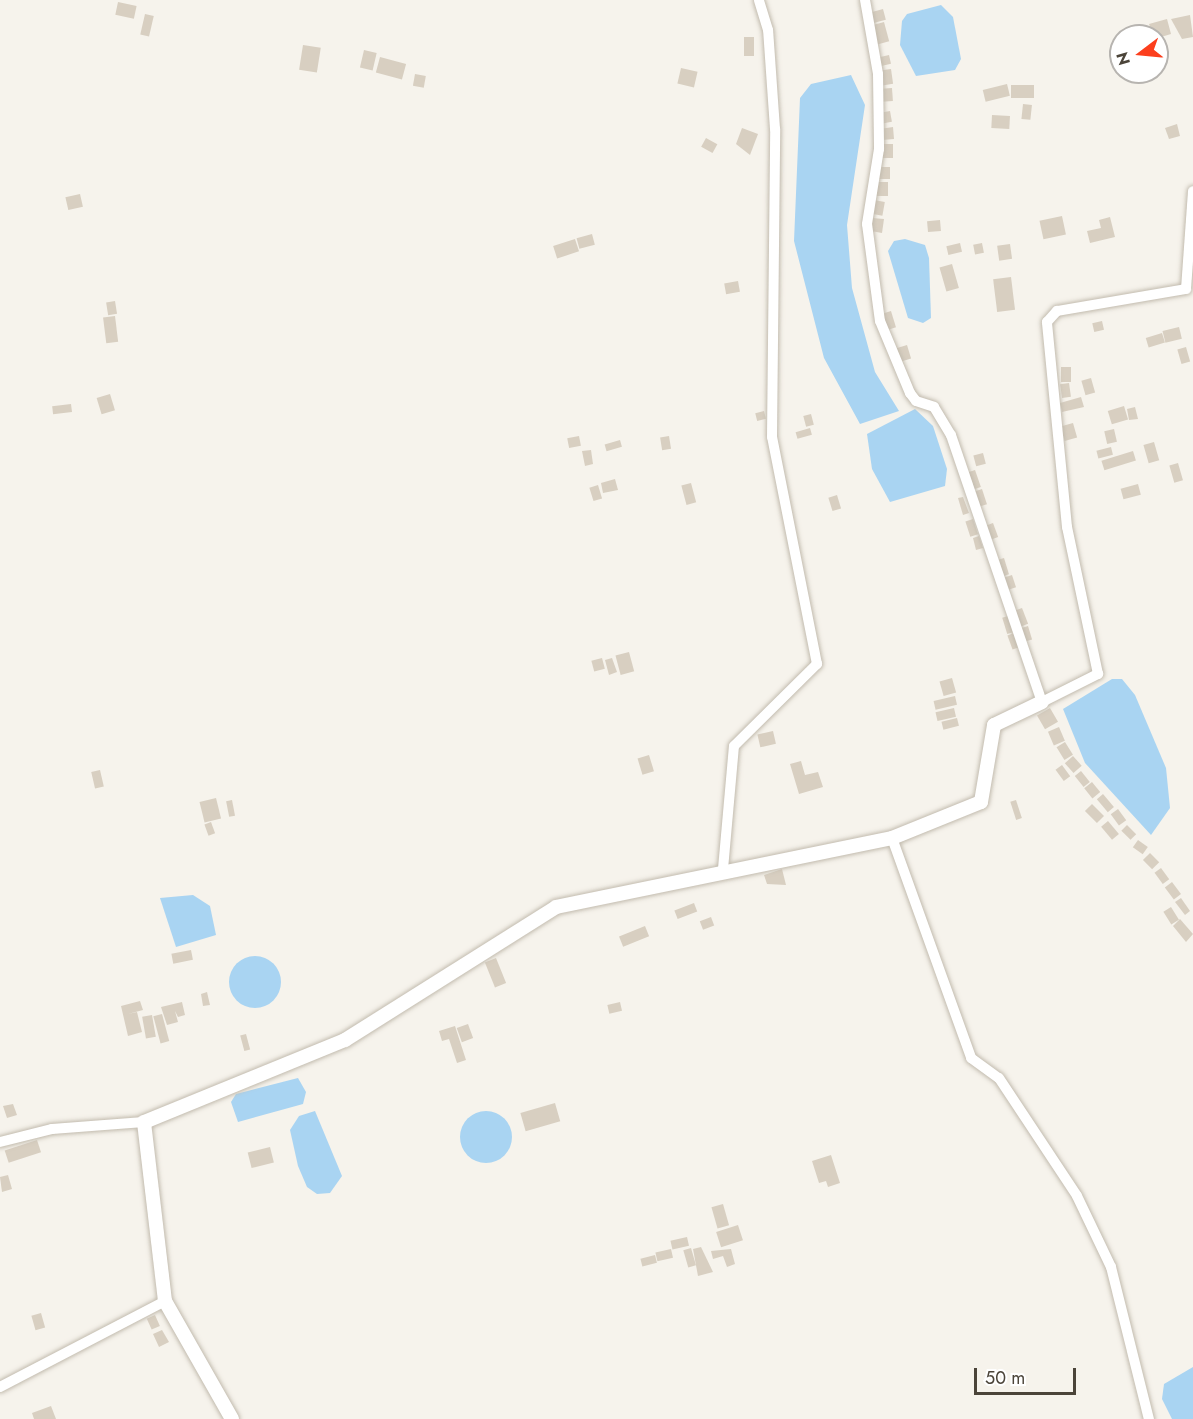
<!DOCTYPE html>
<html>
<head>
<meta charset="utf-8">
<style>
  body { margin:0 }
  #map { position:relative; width:1193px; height:1419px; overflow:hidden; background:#f6f3ec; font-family:Jost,sans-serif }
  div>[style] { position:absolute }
  .water>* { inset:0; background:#a9d4f2 }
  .round { border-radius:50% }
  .building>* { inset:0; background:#d8cfc1; transform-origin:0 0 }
  .roads { filter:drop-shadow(0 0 2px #c2bbae) drop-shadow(0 0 2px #c2bbae) }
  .minor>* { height:10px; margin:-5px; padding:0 5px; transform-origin:5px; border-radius:5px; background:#fff }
  .tertiary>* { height:14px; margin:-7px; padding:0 7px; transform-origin:7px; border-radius:7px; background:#fff }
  span { translate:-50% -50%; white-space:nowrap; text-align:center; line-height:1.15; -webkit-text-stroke:5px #fff; paint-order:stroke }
  .north { position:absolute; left:1109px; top:24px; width:60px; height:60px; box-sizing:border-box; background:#fff; border:2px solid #b7b4b0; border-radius:50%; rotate:254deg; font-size:16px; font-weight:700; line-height:24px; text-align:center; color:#4b4439 }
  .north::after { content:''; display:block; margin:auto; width:21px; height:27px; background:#fc3f1d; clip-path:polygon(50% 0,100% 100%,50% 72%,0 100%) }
  .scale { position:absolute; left:974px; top:1368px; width:102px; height:27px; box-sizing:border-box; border:3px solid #4b4439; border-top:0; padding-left:8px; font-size:18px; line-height:21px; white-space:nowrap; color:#4b4439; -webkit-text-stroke:4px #fff; paint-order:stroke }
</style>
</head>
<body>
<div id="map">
  <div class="water">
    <i style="clip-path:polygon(941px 5px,953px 17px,961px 59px,955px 70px,916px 76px,900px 45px,902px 21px,907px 14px)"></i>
    <i style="clip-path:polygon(851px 75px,865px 105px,847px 225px,852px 288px,875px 372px,899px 411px,860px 424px,824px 358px,794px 241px,800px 98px,811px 84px)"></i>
    <i style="clip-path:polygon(905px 239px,925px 245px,929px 258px,931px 318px,923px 323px,908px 318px,888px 251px,894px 241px)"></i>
    <i style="clip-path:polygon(915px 409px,933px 426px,947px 469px,945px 486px,890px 502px,872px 469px,867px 434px)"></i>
    <i style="clip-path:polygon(1112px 679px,1122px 679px,1135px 695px,1166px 768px,1170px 808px,1151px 835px,1085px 763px,1063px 709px)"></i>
    <i style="clip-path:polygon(193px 895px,210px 906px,216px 935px,176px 947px,160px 898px)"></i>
    <i class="round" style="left:229px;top:956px;width:52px;height:52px"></i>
    <i style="clip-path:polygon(298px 1078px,306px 1092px,303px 1104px,238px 1122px,231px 1102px,236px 1094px)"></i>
    <i class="round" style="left:460px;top:1111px;width:52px;height:52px"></i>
    <i style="clip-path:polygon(315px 1111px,342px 1176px,330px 1193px,317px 1194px,307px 1187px,298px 1166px,290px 1130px,299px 1116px)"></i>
    <i style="clip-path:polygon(1193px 1367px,1193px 1419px,1172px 1419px,1162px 1399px,1164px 1384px)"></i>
  </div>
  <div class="building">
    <i style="left:118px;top:2px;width:19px;height:13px;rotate:12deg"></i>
    <i style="left:883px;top:9px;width:11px;height:15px;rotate:75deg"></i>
    <i style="left:145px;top:14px;width:9px;height:21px;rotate:13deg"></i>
    <i style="clip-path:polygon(1190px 15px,1193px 37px,1182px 39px,1171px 19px)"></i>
    <i style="clip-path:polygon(1167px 19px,1171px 34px,1161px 37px,1164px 47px,1157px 48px,1149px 24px)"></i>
    <i style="left:884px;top:22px;width:20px;height:16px;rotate:75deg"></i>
    <i style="left:744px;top:37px;width:10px;height:19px"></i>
    <i style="left:303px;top:45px;width:18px;height:25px;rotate:9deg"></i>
    <i style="left:364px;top:50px;width:13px;height:18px;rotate:13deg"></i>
    <i style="left:889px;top:55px;width:9px;height:10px;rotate:77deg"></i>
    <i style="left:380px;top:57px;width:27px;height:16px;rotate:15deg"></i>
    <i style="left:681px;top:68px;width:17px;height:16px;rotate:13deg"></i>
    <i style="left:891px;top:69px;width:15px;height:11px;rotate:82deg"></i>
    <i style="left:415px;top:74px;width:11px;height:12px;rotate:10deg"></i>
    <i style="left:1007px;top:84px;width:12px;height:25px;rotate:76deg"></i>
    <i style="left:1034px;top:85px;width:13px;height:23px;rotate:90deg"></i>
    <i style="left:892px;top:88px;width:13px;height:11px;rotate:86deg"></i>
    <i style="left:1023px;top:104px;width:9px;height:15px;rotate:6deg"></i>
    <i style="left:890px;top:111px;width:11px;height:10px;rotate:80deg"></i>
    <i style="left:992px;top:115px;width:18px;height:13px;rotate:3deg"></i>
    <i style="clip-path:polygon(1177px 124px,1180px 136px,1169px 139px,1165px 128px)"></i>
    <i style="clip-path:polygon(893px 127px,894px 139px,882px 140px,880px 129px)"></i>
    <i style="clip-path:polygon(742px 128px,758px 134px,750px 155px,736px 144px)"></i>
    <i style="left:706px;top:138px;width:13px;height:10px;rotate:29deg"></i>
    <i style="left:880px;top:144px;width:13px;height:14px"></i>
    <i style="left:879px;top:167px;width:11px;height:12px"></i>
    <i style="left:876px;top:182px;width:12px;height:14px"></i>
    <i style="left:80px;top:194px;width:13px;height:15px;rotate:77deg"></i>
    <i style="left:874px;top:200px;width:11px;height:14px;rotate:10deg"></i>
    <i style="left:1062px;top:216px;width:19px;height:23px;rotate:78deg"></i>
    <i style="clip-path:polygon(1110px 217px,1115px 237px,1090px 243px,1087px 231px,1101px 228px,1099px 220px)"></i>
    <i style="clip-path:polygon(872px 218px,884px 219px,882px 233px,871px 231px)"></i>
    <i style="left:940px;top:220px;width:11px;height:13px;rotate:85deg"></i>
    <i style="left:592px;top:234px;width:11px;height:16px;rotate:75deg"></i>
    <i style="left:575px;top:239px;width:13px;height:23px;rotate:72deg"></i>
    <i style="left:960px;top:243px;width:9px;height:14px;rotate:77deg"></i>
    <i style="left:982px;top:243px;width:10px;height:9px;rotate:79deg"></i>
    <i style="left:1010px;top:244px;width:15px;height:13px;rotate:82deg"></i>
    <i style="left:952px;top:264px;width:25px;height:13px;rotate:74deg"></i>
    <i style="left:1011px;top:277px;width:33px;height:18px;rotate:83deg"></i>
    <i style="left:738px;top:281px;width:11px;height:14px;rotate:80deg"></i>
    <i style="left:115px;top:301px;width:13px;height:9px;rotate:81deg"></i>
    <i style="left:891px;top:311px;width:17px;height:9px;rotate:73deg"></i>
    <i style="left:115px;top:316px;width:26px;height:12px;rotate:83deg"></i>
    <i style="left:1102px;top:321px;width:9px;height:10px;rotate:77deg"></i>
    <i style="left:1179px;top:327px;width:12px;height:17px;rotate:76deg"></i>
    <i style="left:1162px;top:333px;width:10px;height:17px;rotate:73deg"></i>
    <i style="left:907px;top:345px;width:14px;height:12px;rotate:73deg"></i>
    <i style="left:1186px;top:347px;width:15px;height:9px;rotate:74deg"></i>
    <i style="left:1061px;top:367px;width:10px;height:15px"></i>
    <i style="left:1091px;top:378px;width:15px;height:10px;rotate:74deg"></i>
    <i style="left:1069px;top:383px;width:14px;height:9px;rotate:82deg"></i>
    <i style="left:110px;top:394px;width:17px;height:14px;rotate:73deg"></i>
    <i style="clip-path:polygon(1081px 397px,1084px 407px,1062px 412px,1060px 403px)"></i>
    <i style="left:71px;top:404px;width:8px;height:19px;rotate:83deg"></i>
    <i style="left:1124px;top:406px;width:14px;height:17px;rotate:73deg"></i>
    <i style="clip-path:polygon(1135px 407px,1138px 419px,1129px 420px,1127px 409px)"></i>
    <i style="left:764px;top:411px;width:8px;height:9px;rotate:76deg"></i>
    <i style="left:811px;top:414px;width:11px;height:8px;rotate:75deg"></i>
    <i style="left:1073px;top:423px;width:15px;height:13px;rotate:74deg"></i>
    <i style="left:810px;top:428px;width:7px;height:15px;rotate:74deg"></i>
    <i style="left:1114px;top:429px;width:13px;height:10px;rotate:77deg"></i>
    <i style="left:579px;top:436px;width:10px;height:12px;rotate:79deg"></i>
    <i style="left:669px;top:436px;width:13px;height:9px;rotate:81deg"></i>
    <i style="left:620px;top:440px;width:7px;height:16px;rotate:74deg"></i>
    <i style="left:1154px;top:442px;width:19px;height:11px;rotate:74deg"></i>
    <i style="left:1111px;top:447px;width:8px;height:15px;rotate:76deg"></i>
    <i style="clip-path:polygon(591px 450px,593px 464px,585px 466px,582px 451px)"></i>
    <i style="left:1133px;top:451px;width:10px;height:33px;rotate:73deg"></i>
    <i style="left:983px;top:453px;width:11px;height:10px;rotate:75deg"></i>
    <i style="left:1178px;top:463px;width:18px;height:9px;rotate:74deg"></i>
    <i style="left:975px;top:470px;width:18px;height:11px;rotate:71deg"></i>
    <i style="clip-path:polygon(615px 479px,618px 490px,603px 493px,601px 483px)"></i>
    <i style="left:691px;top:483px;width:20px;height:10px;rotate:75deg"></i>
    <i style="left:1138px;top:484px;width:11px;height:18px;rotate:75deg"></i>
    <i style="left:598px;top:485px;width:14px;height:9px;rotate:73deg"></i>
    <i style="left:982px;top:489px;width:16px;height:11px;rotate:72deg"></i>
    <i style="left:837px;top:495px;width:14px;height:9px;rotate:73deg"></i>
    <i style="clip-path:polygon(963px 497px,969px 513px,963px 515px,958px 498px)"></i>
    <i style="left:973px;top:519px;width:16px;height:8px;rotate:72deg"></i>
    <i style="left:993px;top:523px;width:15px;height:13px;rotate:70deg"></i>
    <i style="clip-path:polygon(979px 536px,983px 548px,976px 550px,973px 538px)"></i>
    <i style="left:1004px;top:558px;width:17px;height:11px;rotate:73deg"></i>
    <i style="left:1012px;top:575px;width:13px;height:12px;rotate:72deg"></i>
    <i style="left:1022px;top:608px;width:17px;height:9px;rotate:69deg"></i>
    <i style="left:1008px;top:616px;width:17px;height:6px;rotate:73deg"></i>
    <i style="left:1028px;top:626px;width:14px;height:9px;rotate:73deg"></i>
    <i style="left:1014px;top:633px;width:15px;height:7px;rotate:70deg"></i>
    <i style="left:629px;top:652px;width:20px;height:14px;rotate:75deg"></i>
    <i style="left:602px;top:658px;width:11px;height:11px;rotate:75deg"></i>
    <i style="clip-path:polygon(612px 658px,617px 672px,609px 675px,605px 660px)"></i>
    <i style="left:952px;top:678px;width:15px;height:13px;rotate:74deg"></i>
    <i style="left:955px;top:696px;width:9px;height:22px;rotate:77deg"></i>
    <i style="left:954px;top:708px;width:9px;height:19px;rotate:77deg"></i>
    <i style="left:1050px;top:708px;width:16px;height:15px;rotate:60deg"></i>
    <i style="left:957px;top:718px;width:8px;height:16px;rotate:76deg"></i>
    <i style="left:1059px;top:727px;width:15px;height:12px;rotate:67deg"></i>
    <i style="left:773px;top:731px;width:13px;height:16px;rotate:77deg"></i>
    <i style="left:1065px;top:742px;width:15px;height:10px;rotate:58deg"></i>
    <i style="left:649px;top:755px;width:17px;height:12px;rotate:73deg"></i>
    <i style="left:1073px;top:756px;width:13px;height:11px;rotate:48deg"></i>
    <i style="clip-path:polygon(801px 761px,805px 775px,818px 772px,823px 787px,799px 794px,790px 764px)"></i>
    <i style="left:1062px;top:765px;width:14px;height:8px;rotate:54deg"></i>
    <i style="left:100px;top:770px;width:17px;height:9px;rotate:77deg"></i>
    <i style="left:1081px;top:771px;width:14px;height:8px;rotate:51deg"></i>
    <i style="left:1092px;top:782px;width:13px;height:10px;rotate:51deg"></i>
    <i style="left:1103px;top:794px;width:17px;height:8px;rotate:50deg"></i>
    <i style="left:216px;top:798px;width:21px;height:17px;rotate:76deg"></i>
    <i style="left:232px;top:800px;width:16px;height:6px;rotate:79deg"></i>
    <i style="left:1016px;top:800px;width:19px;height:6px;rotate:72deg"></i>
    <i style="left:1092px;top:804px;width:17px;height:10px;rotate:45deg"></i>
    <i style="left:1118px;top:809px;width:14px;height:9px;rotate:54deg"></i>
    <i style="left:1108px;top:821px;width:17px;height:9px;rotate:50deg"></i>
    <i style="left:211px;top:822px;width:12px;height:7px;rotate:70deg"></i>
    <i style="left:1127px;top:825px;width:13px;height:8px;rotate:45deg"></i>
    <i style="left:1138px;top:840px;width:12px;height:9px;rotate:35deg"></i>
    <i style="left:1150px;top:853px;width:13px;height:10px;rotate:45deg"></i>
    <i style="left:1161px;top:868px;width:14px;height:8px;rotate:54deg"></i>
    <i style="clip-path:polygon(782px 869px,786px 885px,767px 884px,764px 875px)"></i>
    <i style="left:1172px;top:882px;width:15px;height:9px;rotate:53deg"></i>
    <i style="clip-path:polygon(1181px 898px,1190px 911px,1185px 915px,1175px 902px)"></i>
    <i style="left:694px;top:903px;width:9px;height:21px;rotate:69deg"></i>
    <i style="left:1171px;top:907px;width:15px;height:9px;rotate:58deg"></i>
    <i style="left:711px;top:917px;width:9px;height:12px;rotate:69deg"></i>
    <i style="clip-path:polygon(1180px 919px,1193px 934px,1186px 942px,1173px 926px)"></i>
    <i style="left:645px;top:926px;width:11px;height:28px;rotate:68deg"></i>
    <i style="left:191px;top:950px;width:10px;height:20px;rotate:79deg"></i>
    <i style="left:496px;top:958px;width:27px;height:12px;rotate:68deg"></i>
    <i style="clip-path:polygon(207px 992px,210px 1005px,203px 1006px,201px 994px)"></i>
    <i style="clip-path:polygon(140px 1001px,143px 1010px,128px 1014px,137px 1012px,142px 1032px,128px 1036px,121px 1006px)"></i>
    <i style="clip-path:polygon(182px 1002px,185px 1015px,178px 1017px,175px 1011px,178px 1022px,167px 1025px,161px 1007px)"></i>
    <i style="left:620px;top:1002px;width:9px;height:13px;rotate:77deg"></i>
    <i style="left:162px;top:1014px;width:28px;height:9px;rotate:75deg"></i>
    <i style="left:152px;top:1015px;width:22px;height:10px;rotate:80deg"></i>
    <i style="left:468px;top:1024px;width:15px;height:12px;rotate:70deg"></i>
    <i style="clip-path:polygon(455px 1026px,466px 1060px,457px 1063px,449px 1039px,442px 1041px,439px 1031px)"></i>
    <i style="left:246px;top:1034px;width:16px;height:6px;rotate:75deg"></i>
    <i style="left:555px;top:1103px;width:19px;height:36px;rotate:74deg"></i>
    <i style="clip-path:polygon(13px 1104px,17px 1115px,7px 1118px,3px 1106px)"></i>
    <i style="left:37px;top:1140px;width:13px;height:34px;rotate:72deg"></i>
    <i style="left:270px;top:1147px;width:16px;height:23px;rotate:76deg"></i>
    <i style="clip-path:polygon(831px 1155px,840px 1183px,828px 1187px,826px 1181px,819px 1183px,812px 1161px)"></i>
    <i style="clip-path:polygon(8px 1175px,12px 1189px,2px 1192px,0 1177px)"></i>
    <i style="left:723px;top:1204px;width:22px;height:12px;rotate:74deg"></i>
    <i style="left:738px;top:1225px;width:16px;height:23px;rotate:72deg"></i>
    <i style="left:687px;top:1237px;width:9px;height:17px;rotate:77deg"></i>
    <i style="clip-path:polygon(701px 1247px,713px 1272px,698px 1276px,693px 1249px)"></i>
    <i style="left:691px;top:1248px;width:18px;height:8px;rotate:74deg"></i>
    <i style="left:671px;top:1249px;width:9px;height:16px;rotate:77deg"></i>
    <i style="clip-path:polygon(731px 1249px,735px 1264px,727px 1267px,723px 1256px,713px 1259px,711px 1251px)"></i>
    <i style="left:655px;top:1255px;width:8px;height:15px;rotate:76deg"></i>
    <i style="left:41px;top:1313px;width:15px;height:10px;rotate:74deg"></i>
    <i style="left:155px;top:1315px;width:12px;height:9px;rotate:66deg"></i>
    <i style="clip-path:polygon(162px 1330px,169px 1342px,159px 1347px,153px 1334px)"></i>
    <i style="clip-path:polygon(51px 1406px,56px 1419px,34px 1419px,32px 1413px)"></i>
  </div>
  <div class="roads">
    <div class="minor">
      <i style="left:865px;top:0;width:75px;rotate:80deg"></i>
      <i style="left:878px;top:74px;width:75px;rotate:89.2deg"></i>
      <i style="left:879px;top:149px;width:76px;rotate:99.1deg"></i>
      <i style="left:867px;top:224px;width:98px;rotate:82.4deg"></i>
      <i style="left:880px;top:321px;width:78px;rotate:67.4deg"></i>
      <i style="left:910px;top:393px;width:10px;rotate:53deg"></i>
      <i style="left:916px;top:401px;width:19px;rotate:18deg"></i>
      <i style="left:934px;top:407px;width:33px;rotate:59deg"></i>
      <i style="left:951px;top:435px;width:282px;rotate:71.2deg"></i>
      <i style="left:1042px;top:702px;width:63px;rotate:-26.6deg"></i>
      <i style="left:1098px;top:674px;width:150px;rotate:-101.9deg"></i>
      <i style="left:1067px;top:527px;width:206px;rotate:-95.6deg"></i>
      <i style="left:1047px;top:322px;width:15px;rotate:-48deg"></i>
      <i style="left:1057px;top:311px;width:131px;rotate:-9.7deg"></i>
      <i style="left:1186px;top:289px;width:98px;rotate:-85.9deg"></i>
      <i style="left:892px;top:838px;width:234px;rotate:70.2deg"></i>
      <i style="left:971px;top:1058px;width:34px;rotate:36deg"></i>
      <i style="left:999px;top:1078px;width:141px;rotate:56.5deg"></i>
      <i style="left:1077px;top:1196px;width:79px;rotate:64.4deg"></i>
      <i style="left:1111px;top:1267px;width:157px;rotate:76deg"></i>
      <i style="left:723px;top:869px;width:123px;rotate:-84.9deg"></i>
      <i style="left:734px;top:746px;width:117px;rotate:-44.7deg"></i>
      <i style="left:817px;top:664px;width:231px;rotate:-101.2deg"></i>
      <i style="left:772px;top:437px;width:308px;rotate:-89.4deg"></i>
      <i style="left:775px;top:129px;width:99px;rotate:-94deg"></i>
      <i style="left:768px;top:30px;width:31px;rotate:-107deg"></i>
      <i style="left:0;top:1142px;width:54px;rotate:-14deg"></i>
      <i style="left:52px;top:1129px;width:92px;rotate:-4.4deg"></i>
      <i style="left:0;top:1387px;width:186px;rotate:-27.5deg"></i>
    </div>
    <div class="tertiary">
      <i style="left:232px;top:1419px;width:136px;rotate:-119.6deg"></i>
      <i style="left:165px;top:1301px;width:180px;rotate:-96.7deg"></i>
      <i style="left:144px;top:1122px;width:217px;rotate:-22.2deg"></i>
      <i style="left:345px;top:1040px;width:249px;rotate:-32.2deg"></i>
      <i style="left:556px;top:907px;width:343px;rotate:-11.6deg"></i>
      <i style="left:892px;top:838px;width:96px;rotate:-22deg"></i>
      <i style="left:981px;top:802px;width:78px;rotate:-80.4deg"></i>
      <i style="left:994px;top:725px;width:53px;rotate:-25.6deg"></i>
    </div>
  </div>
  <div class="north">N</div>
  <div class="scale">50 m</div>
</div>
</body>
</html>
